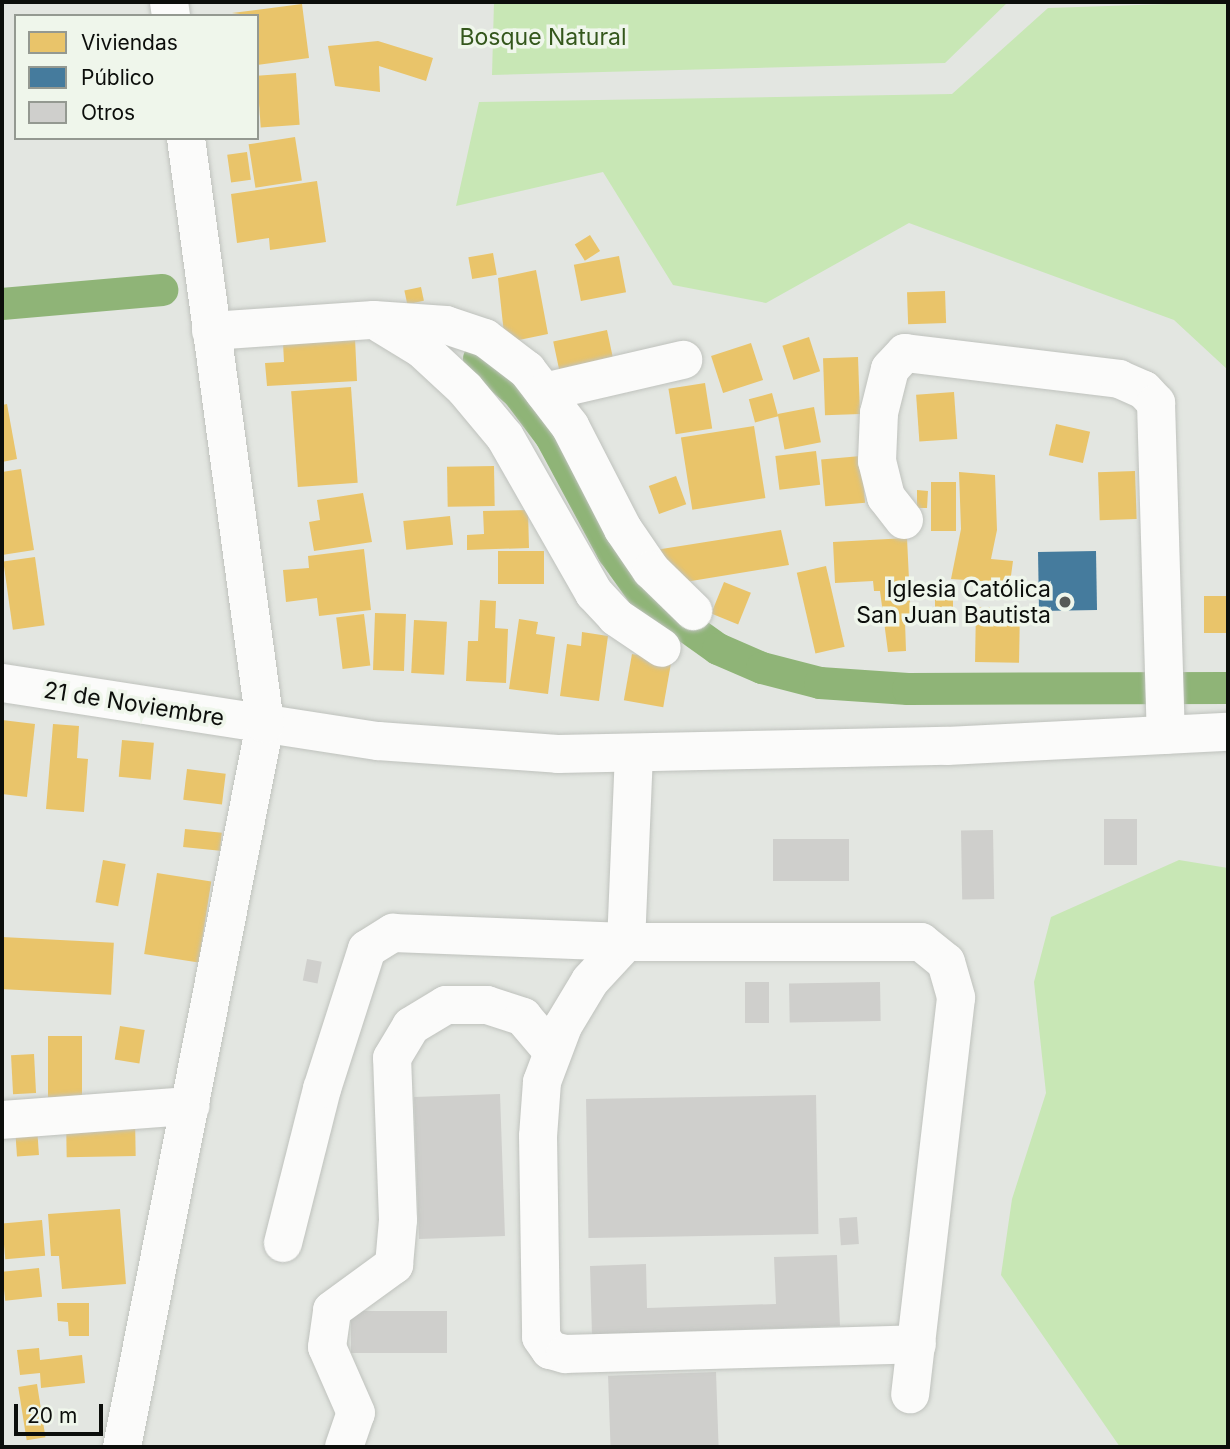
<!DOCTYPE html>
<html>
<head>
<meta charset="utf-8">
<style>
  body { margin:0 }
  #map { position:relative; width:1230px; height:1449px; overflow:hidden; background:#e3e6e1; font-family:Inter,sans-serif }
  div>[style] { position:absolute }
  .green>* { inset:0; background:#c8e7b5 }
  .homes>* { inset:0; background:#e9c46a; transform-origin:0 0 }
  .public>* { inset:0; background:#457b9d; transform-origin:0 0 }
  .canal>* { height:32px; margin:-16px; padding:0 16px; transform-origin:16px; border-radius:16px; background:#8fb477 }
  .building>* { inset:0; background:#cfcfcc; transform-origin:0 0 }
  .roads { filter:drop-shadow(0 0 2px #bfc2bd) drop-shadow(0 0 2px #bfc2bd) }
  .minor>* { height:38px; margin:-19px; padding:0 19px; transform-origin:19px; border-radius:19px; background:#fbfbfa }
  .dots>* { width:19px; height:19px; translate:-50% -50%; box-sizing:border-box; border:4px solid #eff6eb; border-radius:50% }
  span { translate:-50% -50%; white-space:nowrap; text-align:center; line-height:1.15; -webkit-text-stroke:7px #eff6eb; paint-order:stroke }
  .park-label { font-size:23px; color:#34571c }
  .poi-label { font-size:23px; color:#0c0e0b }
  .right { translate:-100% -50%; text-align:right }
  .street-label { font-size:23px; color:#0c0e0b }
  .frame { position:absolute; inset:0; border:4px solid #0c0e0b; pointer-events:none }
  .legend { position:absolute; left:14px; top:14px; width:245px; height:126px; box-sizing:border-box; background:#eff6eb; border:2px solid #949991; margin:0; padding:9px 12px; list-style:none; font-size:21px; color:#0c0e0b }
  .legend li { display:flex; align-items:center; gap:14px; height:35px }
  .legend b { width:35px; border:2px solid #949991 }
  .scale { position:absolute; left:14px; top:1404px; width:89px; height:32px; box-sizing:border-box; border:4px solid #0c0e0b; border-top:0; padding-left:9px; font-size:21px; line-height:24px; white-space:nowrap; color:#0c0e0b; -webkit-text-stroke:5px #eff6eb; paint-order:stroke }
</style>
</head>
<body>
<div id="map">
  <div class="green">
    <i style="clip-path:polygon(494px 2px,1008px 2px,945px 63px,492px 75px)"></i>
    <i style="clip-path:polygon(1228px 2px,1228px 370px,1174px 320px,909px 223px,766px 303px,673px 285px,603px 172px,456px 206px,479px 102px,952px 94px,1048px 8px)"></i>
    <i style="clip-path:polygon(1179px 860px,1228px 868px,1228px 1447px,1120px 1447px,1001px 1275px,1012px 1199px,1046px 1093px,1034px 982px,1051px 917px)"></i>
  </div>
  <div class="homes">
    <i style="clip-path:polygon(302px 4px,309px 58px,257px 65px,257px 16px,232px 13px)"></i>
    <i style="clip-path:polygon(378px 41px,433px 58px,426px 81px,379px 66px,380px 92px,335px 86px,328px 46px)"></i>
    <i style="left:296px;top:73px;width:52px;height:39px;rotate:86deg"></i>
    <i style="left:295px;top:137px;width:44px;height:47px;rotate:81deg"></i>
    <i style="left:247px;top:152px;width:28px;height:20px;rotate:82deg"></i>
    <i style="clip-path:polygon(317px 181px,326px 242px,270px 250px,269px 238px,237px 243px,231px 194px)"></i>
    <i style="left:590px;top:235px;width:19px;height:18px;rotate:58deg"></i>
    <i style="left:493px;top:253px;width:22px;height:25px;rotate:80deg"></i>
    <i style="left:619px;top:256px;width:37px;height:46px;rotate:79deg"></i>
    <i style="clip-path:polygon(536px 270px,548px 334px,505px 343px,498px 278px)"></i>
    <i style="left:421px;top:287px;width:14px;height:17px;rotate:78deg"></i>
    <i style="left:945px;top:291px;width:32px;height:38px;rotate:88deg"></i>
    <i style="left:607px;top:330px;width:35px;height:55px;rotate:78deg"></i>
    <i style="left:809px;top:337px;width:36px;height:28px;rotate:72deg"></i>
    <i style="clip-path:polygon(355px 338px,357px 381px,267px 386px,265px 363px,284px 362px,283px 343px)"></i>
    <i style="left:751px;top:343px;width:39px;height:42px;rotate:72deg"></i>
    <i style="left:858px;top:357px;width:57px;height:35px;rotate:88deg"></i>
    <i style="left:705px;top:383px;width:46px;height:37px;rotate:81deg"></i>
    <i style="left:351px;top:387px;width:96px;height:60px;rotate:86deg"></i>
    <i style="left:954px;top:392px;width:47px;height:38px;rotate:86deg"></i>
    <i style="left:772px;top:393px;width:24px;height:24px;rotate:75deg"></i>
    <i style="clip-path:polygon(7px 404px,17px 459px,2px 462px,2px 405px)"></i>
    <i style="left:814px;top:407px;width:36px;height:37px;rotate:79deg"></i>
    <i style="left:1056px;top:424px;width:35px;height:32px;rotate:13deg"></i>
    <i style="left:754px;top:426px;width:73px;height:74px;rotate:81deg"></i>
    <i style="left:816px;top:451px;width:34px;height:41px;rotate:83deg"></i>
    <i style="left:861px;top:456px;width:47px;height:40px;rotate:85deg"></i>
    <i style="left:494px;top:466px;width:40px;height:47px;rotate:89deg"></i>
    <i style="clip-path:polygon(21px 469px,34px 550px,2px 555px,2px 472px)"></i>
    <i style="left:1135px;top:471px;width:48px;height:37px;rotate:88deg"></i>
    <i style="clip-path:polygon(959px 472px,995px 475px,997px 530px,991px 559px,1013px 561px,1010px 583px,951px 579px,961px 529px)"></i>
    <i style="left:676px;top:476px;width:30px;height:29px;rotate:70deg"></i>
    <i style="left:931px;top:482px;width:25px;height:49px"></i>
    <i style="clip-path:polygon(917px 490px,928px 491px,927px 508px,917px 508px)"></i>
    <i style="clip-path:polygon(363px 493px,372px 542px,314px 551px,309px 522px,320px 520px,317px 500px)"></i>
    <i style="clip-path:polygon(528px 510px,529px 548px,467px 550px,467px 535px,484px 534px,483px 511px)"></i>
    <i style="left:450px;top:516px;width:29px;height:47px;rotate:84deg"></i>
    <i style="clip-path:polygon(781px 530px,789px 565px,673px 584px,649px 551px)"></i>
    <i style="clip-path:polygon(907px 538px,911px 621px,905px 621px,906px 651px,888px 652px,880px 591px,874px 591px,873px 581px,835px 583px,833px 542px)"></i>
    <i style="clip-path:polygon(364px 549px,371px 610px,319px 616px,317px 598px,286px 602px,283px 570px,309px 568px,308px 556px)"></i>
    <i style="left:544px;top:551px;width:33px;height:46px;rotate:90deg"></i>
    <i style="left:35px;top:557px;width:69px;height:32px;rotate:82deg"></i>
    <i style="left:826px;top:566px;width:83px;height:30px;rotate:77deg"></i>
    <i style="left:724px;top:582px;width:29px;height:34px;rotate:22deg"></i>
    <i style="left:935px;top:592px;width:18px;height:15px"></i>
    <i style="left:1204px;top:596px;width:24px;height:37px"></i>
    <i style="clip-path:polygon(480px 600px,496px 601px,495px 628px,508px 629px,506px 683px,466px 681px,468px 641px,478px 641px)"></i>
    <i style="left:976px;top:607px;width:44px;height:55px;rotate:1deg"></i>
    <i style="left:375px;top:613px;width:31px;height:57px;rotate:2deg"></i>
    <i style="left:364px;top:614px;width:52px;height:28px;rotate:83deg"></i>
    <i style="clip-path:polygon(519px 619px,538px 622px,536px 634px,555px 637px,548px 694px,509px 689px)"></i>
    <i style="left:414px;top:620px;width:33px;height:53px;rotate:3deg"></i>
    <i style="clip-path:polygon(582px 632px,608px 636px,599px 701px,560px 696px,567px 644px,581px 646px)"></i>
    <i style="left:632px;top:654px;width:40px;height:47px;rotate:10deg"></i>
    <i style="clip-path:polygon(2px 720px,35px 724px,27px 797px,2px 794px)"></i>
    <i style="clip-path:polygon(53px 724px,79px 726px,77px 758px,88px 759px,84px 812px,46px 809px)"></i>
    <i style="left:122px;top:740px;width:32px;height:37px;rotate:5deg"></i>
    <i style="left:187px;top:769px;width:39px;height:31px;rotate:7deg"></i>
    <i style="left:185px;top:829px;width:37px;height:18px;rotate:6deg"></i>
    <i style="left:103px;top:860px;width:23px;height:43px;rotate:10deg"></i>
    <i style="left:157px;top:873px;width:55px;height:82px;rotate:9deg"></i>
    <i style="left:2px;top:937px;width:112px;height:52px;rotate:3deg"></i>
    <i style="left:120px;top:1026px;width:25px;height:34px;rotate:9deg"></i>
    <i style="left:48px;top:1036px;width:34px;height:61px"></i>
    <i style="left:34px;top:1054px;width:39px;height:23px;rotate:87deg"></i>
    <i style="left:135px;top:1117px;width:39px;height:69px;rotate:89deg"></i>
    <i style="left:37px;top:1127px;width:28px;height:22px;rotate:86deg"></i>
    <i style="clip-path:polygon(120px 1209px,126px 1284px,62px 1289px,59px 1256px,51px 1256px,48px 1214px)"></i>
    <i style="left:42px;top:1220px;width:36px;height:40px;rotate:85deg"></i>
    <i style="left:39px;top:1268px;width:29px;height:37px;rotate:84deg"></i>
    <i style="clip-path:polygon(57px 1303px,89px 1303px,89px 1336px,69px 1336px,68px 1322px,58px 1321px)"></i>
    <i style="clip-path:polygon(39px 1348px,40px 1360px,82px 1355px,85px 1383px,41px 1388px,40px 1373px,20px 1375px,17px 1350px)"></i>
    <i style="left:37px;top:1384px;width:54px;height:19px;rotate:81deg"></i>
  </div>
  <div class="public">
    <i style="left:1096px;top:551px;width:59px;height:58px;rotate:89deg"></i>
  </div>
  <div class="canal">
    <i style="left:2px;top:304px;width:161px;rotate:-5deg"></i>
    <i style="left:479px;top:359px;width:52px;rotate:41.1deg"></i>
    <i style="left:518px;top:393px;width:55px;rotate:53.1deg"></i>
    <i style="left:551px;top:437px;width:131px;rotate:61.7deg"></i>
    <i style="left:613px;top:552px;width:55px;rotate:54.6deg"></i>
    <i style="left:645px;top:597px;width:90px;rotate:35.5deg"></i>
    <i style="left:718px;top:649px;width:48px;rotate:23.4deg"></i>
    <i style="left:762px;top:668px;width:60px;rotate:14.5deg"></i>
    <i style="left:820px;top:683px;width:88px;rotate:3.9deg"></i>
    <i style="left:908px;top:689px;width:320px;rotate:-0.2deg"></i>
  </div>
  <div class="building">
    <i style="left:1104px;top:819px;width:33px;height:46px"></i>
    <i style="left:993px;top:830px;width:69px;height:32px;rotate:89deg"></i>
    <i style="left:849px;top:839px;width:42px;height:76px;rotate:90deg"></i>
    <i style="left:307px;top:959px;width:15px;height:22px;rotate:11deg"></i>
    <i style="left:769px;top:982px;width:41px;height:24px;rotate:90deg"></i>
    <i style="left:880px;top:982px;width:39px;height:91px;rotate:89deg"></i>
    <i style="left:500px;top:1094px;width:142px;height:86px;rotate:88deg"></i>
    <i style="left:816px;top:1095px;width:139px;height:230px;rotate:89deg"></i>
    <i style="left:857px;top:1217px;width:27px;height:18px;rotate:86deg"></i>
    <i style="clip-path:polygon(837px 1255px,840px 1326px,592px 1335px,590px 1266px,646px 1264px,647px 1308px,776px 1304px,774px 1257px)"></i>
    <i style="left:351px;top:1311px;width:96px;height:42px"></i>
    <i style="left:716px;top:1372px;width:75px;height:108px;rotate:88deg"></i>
  </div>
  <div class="roads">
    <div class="minor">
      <i style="left:169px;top:2px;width:14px;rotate:82deg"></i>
      <i style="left:381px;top:324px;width:48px;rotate:31.4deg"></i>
      <i style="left:422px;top:349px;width:59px;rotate:42.9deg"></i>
      <i style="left:465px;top:389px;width:62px;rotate:50.2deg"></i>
      <i style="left:505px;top:437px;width:180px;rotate:60.3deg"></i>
      <i style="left:594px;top:593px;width:33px;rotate:47deg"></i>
      <i style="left:616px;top:617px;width:55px;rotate:34deg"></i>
      <i style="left:211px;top:331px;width:163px;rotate:-3.9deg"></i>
      <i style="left:374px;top:320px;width:72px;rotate:4deg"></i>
      <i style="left:446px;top:325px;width:41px;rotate:18.4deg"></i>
      <i style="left:485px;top:338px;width:53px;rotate:37.3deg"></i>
      <i style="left:527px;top:370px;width:71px;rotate:52.5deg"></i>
      <i style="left:570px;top:426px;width:116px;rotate:62.8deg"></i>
      <i style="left:623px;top:529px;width:50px;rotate:55.7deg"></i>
      <i style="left:651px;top:570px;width:59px;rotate:44.3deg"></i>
      <i style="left:544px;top:392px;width:143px;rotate:-13deg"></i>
      <i style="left:904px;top:520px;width:29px;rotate:-128deg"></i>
      <i style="left:886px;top:497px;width:37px;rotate:-104deg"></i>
      <i style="left:877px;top:461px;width:48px;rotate:-87.6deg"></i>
      <i style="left:879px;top:413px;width:45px;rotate:-76deg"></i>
      <i style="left:890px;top:369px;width:22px;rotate:-47deg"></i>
      <i style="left:905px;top:353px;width:216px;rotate:6.9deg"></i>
      <i style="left:1119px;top:379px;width:27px;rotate:24deg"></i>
      <i style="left:1144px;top:390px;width:18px;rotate:47deg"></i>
      <i style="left:1156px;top:403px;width:332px;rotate:88.3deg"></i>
      <i style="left:2px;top:683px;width:380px;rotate:8.8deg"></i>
      <i style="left:378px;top:741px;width:180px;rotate:4.1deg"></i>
      <i style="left:558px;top:754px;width:389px;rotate:-1.2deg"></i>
      <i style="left:947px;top:746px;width:281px;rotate:-2.9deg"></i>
      <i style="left:634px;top:753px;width:189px;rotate:92.4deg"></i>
      <i style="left:626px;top:942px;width:53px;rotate:132.7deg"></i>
      <i style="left:590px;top:981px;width:52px;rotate:121deg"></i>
      <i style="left:563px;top:1026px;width:60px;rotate:110.6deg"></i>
      <i style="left:542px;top:1082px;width:54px;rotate:94.2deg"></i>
      <i style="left:538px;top:1136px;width:201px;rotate:89.1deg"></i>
      <i style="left:541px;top:1337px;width:16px;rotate:55deg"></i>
      <i style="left:550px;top:1350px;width:16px;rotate:15deg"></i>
      <i style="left:565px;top:1354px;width:352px;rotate:-1.6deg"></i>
      <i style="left:2px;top:1120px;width:189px;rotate:-4.3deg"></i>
      <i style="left:283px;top:1243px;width:159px;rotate:-75.8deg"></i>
      <i style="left:322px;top:1089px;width:147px;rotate:-72.2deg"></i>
      <i style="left:367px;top:949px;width:31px;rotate:-32deg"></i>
      <i style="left:393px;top:933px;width:233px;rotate:2.2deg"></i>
      <i style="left:626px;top:942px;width:295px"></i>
      <i style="left:921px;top:942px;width:32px;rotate:39deg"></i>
      <i style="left:946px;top:962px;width:37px;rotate:74deg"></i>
      <i style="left:956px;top:998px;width:399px;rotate:96.6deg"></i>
      <i style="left:122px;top:1447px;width:737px;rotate:-78.81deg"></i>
      <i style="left:265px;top:724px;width:591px;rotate:-97.68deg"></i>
      <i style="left:344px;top:1447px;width:36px;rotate:-71deg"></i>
      <i style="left:356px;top:1413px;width:72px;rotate:-113.7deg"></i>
      <i style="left:327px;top:1347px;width:37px;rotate:-82deg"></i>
      <i style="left:332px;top:1310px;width:77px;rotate:-36deg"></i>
      <i style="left:394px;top:1265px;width:45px;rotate:-84.9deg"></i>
      <i style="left:398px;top:1220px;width:162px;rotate:-92.1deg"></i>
      <i style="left:392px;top:1058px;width:37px;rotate:-59deg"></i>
      <i style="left:411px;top:1026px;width:41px;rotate:-31deg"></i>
      <i style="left:446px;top:1005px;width:41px"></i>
      <i style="left:487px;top:1005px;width:38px;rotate:18deg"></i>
      <i style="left:523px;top:1017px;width:43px;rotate:49.7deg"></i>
    </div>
  </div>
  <div class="dots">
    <i style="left:1065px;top:602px;background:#575a56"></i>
  </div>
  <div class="park-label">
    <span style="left:543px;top:37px">Bosque Natural</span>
  </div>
  <div class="poi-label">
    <span class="right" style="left:1051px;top:602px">Iglesia Católica<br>San Juan Bautista</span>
  </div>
  <div class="street-label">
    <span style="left:134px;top:704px;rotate:9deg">21 de Noviembre</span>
  </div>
  <div class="frame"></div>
  <ul class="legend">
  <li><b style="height:19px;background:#e9c46a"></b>Viviendas</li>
  <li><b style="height:19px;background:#457b9d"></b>Público</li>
  <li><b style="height:19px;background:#cfcfcc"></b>Otros</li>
  </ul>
  <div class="scale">20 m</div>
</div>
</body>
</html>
